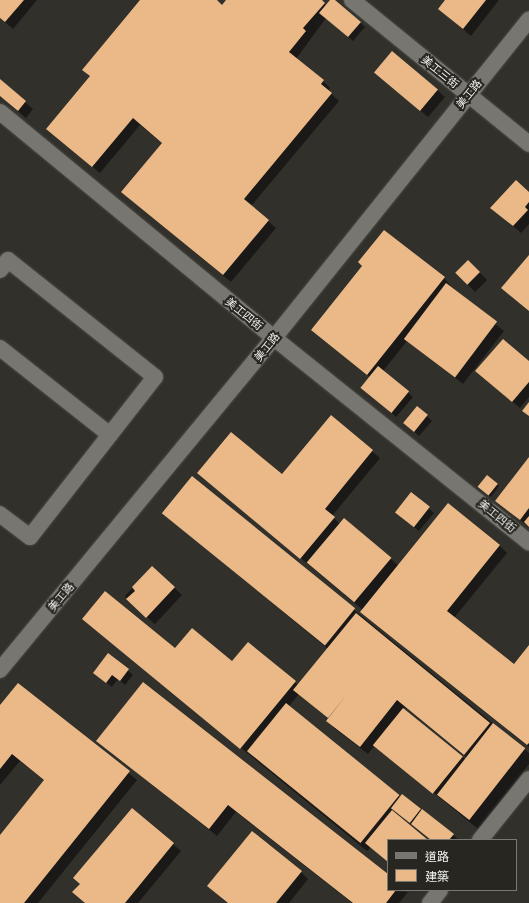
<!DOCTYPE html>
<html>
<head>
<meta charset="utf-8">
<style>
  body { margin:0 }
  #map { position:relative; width:529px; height:903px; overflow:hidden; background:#31302b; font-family:Commissioner,"Noto Sans TC",sans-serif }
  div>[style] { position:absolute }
  .shadow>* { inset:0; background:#0007; transform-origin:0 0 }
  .building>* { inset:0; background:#eab987; transform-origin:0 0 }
  .roads { filter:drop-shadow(0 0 1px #4d4d48) drop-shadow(0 0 1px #4d4d48) }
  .minor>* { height:16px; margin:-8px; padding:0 8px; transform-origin:8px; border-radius:8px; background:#777670 }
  span { translate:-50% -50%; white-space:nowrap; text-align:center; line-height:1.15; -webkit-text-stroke:4px #272621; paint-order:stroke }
  .street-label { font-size:11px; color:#f3f3ef }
  .legend { position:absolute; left:387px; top:839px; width:130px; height:52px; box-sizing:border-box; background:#272621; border:1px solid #797873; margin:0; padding:5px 7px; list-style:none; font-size:12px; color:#f3f3ef }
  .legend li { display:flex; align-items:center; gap:8px; height:20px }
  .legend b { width:20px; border:1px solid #797873 }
</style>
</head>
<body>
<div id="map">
  <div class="shadow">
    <i style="clip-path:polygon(0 0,37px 0,13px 29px,0 18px)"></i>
    <i style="clip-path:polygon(141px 0,215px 0,222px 6px,227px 0,320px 0,327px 6px,334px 0,365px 27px,353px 41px,326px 18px,296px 59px,323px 81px,330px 88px,328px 91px,339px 101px,251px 206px,276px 228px,231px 282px,130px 199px,163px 144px,140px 125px,100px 173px,55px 136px,91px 77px,83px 70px)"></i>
    <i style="clip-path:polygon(446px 0,499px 0,471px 36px,439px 9px)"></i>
    <i style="clip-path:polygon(375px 72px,437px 90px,445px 97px,428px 117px)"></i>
    <i style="clip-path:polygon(0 81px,33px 109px,26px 118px,0 96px)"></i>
    <i style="clip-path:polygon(529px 194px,529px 224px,521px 233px,492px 208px)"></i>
    <i style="left:468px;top:261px;width:27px;height:17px;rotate:45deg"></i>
    <i style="clip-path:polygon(444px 278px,451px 286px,450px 288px,504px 331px,463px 384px,407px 341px,383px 371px,413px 397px,396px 417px,367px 391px,370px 377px,312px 330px)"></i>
    <i style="clip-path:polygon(529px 363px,529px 397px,520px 408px,484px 378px)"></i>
    <i style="clip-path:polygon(427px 416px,432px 421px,419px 436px,410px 428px)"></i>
    <i style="clip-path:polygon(331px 417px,380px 458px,332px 516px,340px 524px,344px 519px,399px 566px,499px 545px,507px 553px,454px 618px,514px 665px,529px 646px,529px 747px,369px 619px,363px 610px,198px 473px,282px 475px)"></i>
    <i style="clip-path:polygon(529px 458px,529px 527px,497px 501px)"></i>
    <i style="clip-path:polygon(497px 484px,499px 486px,491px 497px,481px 489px)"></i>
    <i style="clip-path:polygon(411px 493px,434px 513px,419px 531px,401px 517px)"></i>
    <i style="clip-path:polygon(evenodd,171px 520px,354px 610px,529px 753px,529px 764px,478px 829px,375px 745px,368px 754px,335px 729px,328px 721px,329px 719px,299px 694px,289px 706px,400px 798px,402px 796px,458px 839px,431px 840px,398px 814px,397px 815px,426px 840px,388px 840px,388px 862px,371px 847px,367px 851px,83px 619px,175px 650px,232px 662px,248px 643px,298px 685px,328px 649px,171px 520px,405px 707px,466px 757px,465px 759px,403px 710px,405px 707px)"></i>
    <i style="left:152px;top:567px;width:41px;height:40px;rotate:43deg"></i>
    <i style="clip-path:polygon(109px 655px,133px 675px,125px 685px,118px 679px,112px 687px,100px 678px)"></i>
    <i style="clip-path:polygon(18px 684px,137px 780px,38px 903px,0 903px,0 837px,45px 781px,20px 761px,0 785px,0 706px)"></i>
    <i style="clip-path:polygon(97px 741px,388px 875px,388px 890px,408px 892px,399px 903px,352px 903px,236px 812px,217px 836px)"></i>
    <i style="clip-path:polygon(132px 809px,181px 851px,138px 903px,85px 903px,80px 884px)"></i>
    <i style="clip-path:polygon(301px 872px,308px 879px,289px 903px,227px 903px,208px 886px)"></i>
  </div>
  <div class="building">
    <i style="clip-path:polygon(0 0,24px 0,5px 22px,0 18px)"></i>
    <i style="clip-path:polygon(140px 0,217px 0,222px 5px,226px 0,322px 0,325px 3px,303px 28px,306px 31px,289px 52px,324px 80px,321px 84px,332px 93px,244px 199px,269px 220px,223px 275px,121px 192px,162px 143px,133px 118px,92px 167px,46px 129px,90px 76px,82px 70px)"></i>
    <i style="clip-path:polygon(330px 0,335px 0,361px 22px,348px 37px,319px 13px)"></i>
    <i style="clip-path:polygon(445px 0,486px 0,463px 29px,438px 9px)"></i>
    <i style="left:392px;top:51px;width:60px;height:28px;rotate:40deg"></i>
    <i style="clip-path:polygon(0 79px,26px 101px,18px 111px,0 96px)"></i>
    <i style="clip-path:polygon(516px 180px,529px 192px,529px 202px,525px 207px,528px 210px,513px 226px,490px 208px)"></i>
    <i style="clip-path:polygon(384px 230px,445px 277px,367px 375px,311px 330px,362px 266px,358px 262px)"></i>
    <i style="clip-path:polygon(529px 255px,529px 311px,501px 288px)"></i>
    <i style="left:468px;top:260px;width:17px;height:18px;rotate:45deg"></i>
    <i style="left:446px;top:283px;width:64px;height:70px;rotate:37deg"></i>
    <i style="clip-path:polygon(503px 339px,529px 361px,529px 382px,512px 402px,475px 371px)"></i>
    <i style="left:378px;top:366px;width:40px;height:28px;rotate:39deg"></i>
    <i style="clip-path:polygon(529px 402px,529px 416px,522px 411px)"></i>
    <i style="left:417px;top:406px;width:14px;height:22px;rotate:39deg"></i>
    <i style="clip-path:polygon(331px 415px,373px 450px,325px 509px,335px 517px,300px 559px,197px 473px,231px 432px,282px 474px)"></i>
    <i style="clip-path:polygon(529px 457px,529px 508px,520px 520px,495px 501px)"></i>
    <i style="left:487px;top:475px;width:14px;height:15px;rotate:39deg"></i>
    <i style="left:192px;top:476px;width:210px;height:48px;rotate:39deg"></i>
    <i style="left:411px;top:492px;width:24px;height:26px;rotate:38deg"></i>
    <i style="clip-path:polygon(448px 503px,500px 545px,447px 611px,514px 664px,529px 645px,529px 743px,527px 745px,360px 612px)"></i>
    <i style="clip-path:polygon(529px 516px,529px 527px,524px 522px)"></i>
    <i style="left:344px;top:518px;width:62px;height:58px;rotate:40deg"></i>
    <i style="clip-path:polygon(152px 566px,175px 587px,146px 618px,126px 599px,135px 591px,132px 587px)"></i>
    <i style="clip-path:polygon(105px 591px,175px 648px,192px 628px,232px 661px,248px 642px,296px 681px,240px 749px,82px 619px)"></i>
    <i style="clip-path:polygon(356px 613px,490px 723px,464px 755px,397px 700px,360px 747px,326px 721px,348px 693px,328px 718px,293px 690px)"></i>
    <i style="clip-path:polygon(108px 653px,129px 669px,120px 681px,112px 675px,106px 683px,93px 673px)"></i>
    <i style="clip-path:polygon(143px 682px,388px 874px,388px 890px,396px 890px,386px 903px,353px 903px,228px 805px,209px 829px,96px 741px)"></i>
    <i style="clip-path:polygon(18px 683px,130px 771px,24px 903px,0 903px,0 835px,44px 780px,12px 754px,0 769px,0 705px)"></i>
    <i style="left:286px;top:703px;width:146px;height:62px;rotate:39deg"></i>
    <i style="left:403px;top:708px;width:77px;height:48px;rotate:39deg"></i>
    <i style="left:493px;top:723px;width:41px;height:91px;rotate:38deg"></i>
    <i style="left:402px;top:794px;width:24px;height:18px;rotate:38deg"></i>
    <i style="clip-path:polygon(132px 808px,174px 843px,125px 903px,85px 903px,72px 892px,80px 884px,73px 878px)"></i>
    <i style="clip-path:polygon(422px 809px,454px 834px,449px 840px,431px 840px,411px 824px)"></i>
    <i style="clip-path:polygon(392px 810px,428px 840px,388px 840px,388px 862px,365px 843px)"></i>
    <i style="clip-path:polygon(252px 831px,302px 871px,276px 903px,228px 903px,207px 886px)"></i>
  </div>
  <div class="roads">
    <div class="minor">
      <i style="left:352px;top:0;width:228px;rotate:39.1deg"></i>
      <i style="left:0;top:112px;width:355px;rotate:39.5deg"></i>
      <i style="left:274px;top:338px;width:327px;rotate:38.7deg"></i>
      <i style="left:0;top:270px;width:13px;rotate:-51deg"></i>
      <i style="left:8px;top:260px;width:188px;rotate:38.5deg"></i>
      <i style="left:155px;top:377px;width:203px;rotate:128deg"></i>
      <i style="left:30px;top:537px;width:38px;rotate:-143deg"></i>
      <i style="left:0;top:348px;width:140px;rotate:38.3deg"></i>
      <i style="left:0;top:670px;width:430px;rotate:-50.5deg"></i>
      <i style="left:274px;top:338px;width:408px;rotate:-51.3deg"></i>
      <i style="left:480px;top:840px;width:78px;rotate:-51.2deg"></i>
      <i style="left:430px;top:903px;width:16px;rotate:-52deg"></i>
    </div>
  </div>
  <div class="street-label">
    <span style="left:440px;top:72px;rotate:39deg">美工三街</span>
    <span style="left:469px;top:94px;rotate:-51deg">美工路</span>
    <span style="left:244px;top:314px;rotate:39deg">美工四街</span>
    <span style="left:267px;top:347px;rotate:-51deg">美工路</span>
    <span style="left:497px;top:516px;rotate:39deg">美工四街</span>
    <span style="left:61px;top:597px;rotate:-50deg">美工路</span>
  </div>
  <ul class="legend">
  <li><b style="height:5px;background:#777670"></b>道路</li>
  <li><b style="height:11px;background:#eab987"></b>建築</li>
  </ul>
</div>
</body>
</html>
